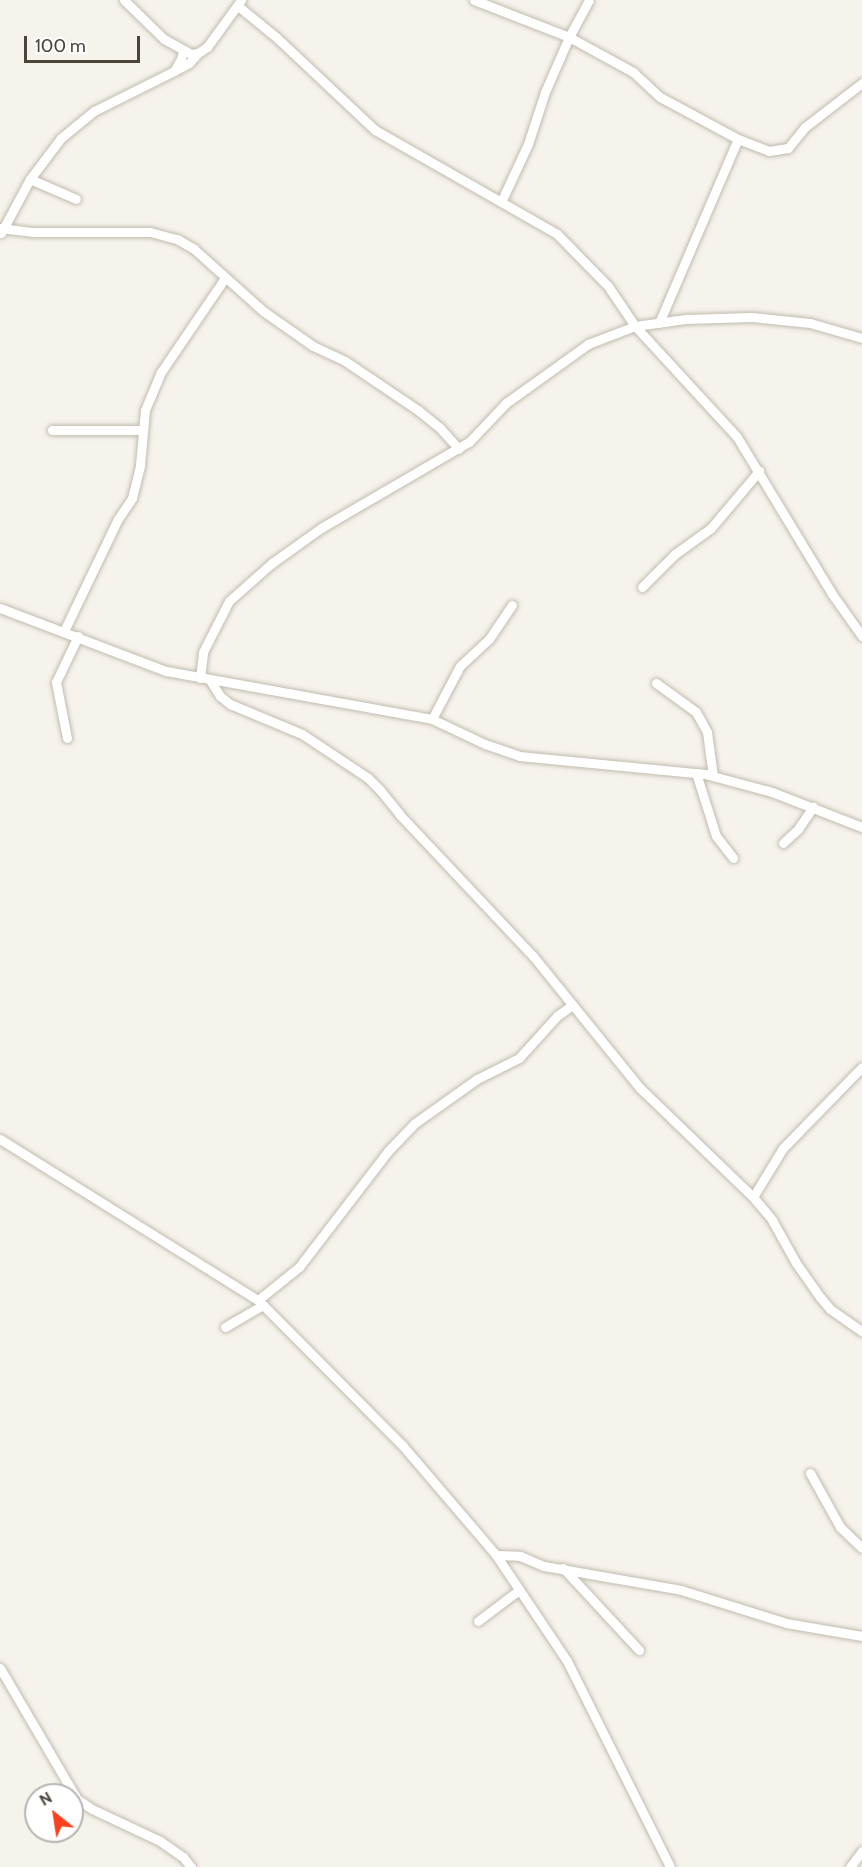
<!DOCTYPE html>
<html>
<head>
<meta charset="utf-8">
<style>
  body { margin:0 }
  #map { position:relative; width:862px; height:1867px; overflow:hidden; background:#f6f3ec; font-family:Cabin,sans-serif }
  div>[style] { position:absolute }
  .roads { filter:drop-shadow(0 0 2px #c2bbae) drop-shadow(0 0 2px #c2bbae) }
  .minor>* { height:9px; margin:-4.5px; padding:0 4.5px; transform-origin:4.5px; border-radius:4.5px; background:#fff }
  span { translate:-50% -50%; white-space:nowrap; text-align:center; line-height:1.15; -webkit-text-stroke:4.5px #fff; paint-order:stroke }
  .north { position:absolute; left:24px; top:1783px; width:60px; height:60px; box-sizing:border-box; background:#fff; border:2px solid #b7b4b0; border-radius:50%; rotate:330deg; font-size:16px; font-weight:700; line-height:24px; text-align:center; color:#4b4439 }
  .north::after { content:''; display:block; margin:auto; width:21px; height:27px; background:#fc3f1d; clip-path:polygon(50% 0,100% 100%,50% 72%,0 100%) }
  .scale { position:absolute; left:24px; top:36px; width:116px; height:27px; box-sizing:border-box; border:3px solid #4b4439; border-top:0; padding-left:8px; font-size:18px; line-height:21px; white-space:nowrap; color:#4b4439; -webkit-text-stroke:4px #fff; paint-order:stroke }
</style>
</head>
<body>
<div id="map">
  <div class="roads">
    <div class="minor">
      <i style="left:124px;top:0;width:56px;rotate:44.3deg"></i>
      <i style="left:164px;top:39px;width:31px;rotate:29deg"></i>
      <i style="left:191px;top:54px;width:7px;rotate:-8deg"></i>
      <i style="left:198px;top:53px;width:11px;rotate:-34deg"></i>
      <i style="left:207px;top:47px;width:58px;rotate:-54.1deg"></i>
      <i style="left:474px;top:0;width:102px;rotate:21.3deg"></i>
      <i style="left:569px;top:37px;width:73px;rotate:28.7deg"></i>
      <i style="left:633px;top:72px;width:37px;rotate:43deg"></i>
      <i style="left:660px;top:97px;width:89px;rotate:28.3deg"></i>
      <i style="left:738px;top:139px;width:33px;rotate:21deg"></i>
      <i style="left:769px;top:151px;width:19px;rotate:-9deg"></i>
      <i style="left:788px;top:148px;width:27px;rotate:-51deg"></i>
      <i style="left:805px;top:127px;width:72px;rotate:-37.7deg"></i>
      <i style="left:238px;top:6px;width:49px;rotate:39.2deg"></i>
      <i style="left:276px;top:37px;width:136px;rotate:43.2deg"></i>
      <i style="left:375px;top:130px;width:210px;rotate:29.7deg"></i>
      <i style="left:557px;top:234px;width:73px;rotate:45.6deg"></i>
      <i style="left:608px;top:286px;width:48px;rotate:56deg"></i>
      <i style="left:635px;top:326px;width:151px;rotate:47.4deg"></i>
      <i style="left:737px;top:437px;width:184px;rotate:58.8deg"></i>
      <i style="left:832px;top:594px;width:52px;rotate:54.5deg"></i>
      <i style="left:174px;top:71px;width:17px;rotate:-28deg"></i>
      <i style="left:189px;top:63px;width:13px;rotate:-48deg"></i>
      <i style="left:30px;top:179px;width:50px;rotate:23.5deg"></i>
      <i style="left:501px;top:202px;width:64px;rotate:-65deg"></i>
      <i style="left:528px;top:144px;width:55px;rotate:-71.9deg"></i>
      <i style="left:545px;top:92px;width:60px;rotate:-66.4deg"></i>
      <i style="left:569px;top:37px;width:42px;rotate:-61.6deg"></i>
      <i style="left:0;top:228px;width:34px;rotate:7deg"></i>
      <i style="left:34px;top:232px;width:116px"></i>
      <i style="left:150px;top:232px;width:28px;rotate:15deg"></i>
      <i style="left:177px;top:239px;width:20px;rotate:30deg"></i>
      <i style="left:194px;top:249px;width:93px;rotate:41.9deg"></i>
      <i style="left:263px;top:311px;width:61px;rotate:35deg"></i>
      <i style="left:313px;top:346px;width:35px;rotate:25deg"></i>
      <i style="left:345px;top:361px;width:89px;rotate:34deg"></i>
      <i style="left:419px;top:411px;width:27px;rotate:39deg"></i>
      <i style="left:440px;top:428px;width:28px;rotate:48deg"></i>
      <i style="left:1px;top:233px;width:61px;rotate:-61.8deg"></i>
      <i style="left:30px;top:179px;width:51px;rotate:-52.9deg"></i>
      <i style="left:61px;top:138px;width:43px;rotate:-39.3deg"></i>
      <i style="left:94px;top:111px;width:89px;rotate:-26.6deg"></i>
      <i style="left:174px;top:71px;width:14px;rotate:-60deg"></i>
      <i style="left:181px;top:59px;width:8px;rotate:-76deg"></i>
      <i style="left:659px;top:323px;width:200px;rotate:-66.8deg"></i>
      <i style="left:52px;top:430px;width:91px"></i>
      <i style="left:642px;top:587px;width:47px;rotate:-45deg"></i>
      <i style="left:675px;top:554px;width:44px;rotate:-35.8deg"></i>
      <i style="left:711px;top:528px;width:75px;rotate:-49.9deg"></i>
      <i style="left:0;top:608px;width:178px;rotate:20.8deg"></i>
      <i style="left:166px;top:671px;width:270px;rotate:10.2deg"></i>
      <i style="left:432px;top:719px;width:59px;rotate:25.3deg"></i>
      <i style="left:485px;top:744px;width:36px;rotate:19deg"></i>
      <i style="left:519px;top:756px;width:187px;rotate:5.5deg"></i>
      <i style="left:705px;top:774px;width:69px;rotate:15deg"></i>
      <i style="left:772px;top:792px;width:97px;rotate:21.3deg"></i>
      <i style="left:64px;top:631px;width:124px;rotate:-64.3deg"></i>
      <i style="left:118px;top:519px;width:25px;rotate:-56deg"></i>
      <i style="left:132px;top:498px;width:34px;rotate:-76deg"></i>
      <i style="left:140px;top:465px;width:55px;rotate:-84.8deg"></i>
      <i style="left:145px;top:410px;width:41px;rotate:-67.2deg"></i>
      <i style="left:161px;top:372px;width:114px;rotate:-55.8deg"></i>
      <i style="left:200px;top:678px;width:26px;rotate:-83deg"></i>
      <i style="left:203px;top:652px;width:57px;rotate:-63deg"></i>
      <i style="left:229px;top:601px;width:57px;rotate:-41.5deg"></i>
      <i style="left:272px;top:563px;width:60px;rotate:-35.5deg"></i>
      <i style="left:321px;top:528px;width:171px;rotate:-30.2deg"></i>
      <i style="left:469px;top:442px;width:54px;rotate:-46.5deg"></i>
      <i style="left:506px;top:403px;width:101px;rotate:-35.7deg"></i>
      <i style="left:588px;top:344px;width:50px;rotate:-21deg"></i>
      <i style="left:635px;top:326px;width:51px;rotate:-7.8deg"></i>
      <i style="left:686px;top:319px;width:66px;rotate:-1.7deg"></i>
      <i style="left:752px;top:317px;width:58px;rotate:5.9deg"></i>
      <i style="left:810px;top:323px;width:54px;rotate:16.1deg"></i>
      <i style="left:210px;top:680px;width:19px;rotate:58deg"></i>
      <i style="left:220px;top:696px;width:13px;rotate:39deg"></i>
      <i style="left:230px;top:704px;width:78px;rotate:22.6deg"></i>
      <i style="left:302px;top:734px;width:79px;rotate:33.7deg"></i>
      <i style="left:368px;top:778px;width:17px;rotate:45deg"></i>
      <i style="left:380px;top:790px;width:32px;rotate:51deg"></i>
      <i style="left:400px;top:815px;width:194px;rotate:46.7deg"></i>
      <i style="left:533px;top:956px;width:170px;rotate:51deg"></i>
      <i style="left:640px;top:1088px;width:157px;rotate:44deg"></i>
      <i style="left:753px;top:1197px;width:30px;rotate:50deg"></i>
      <i style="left:772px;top:1220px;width:49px;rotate:60.8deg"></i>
      <i style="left:796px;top:1263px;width:42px;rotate:54.8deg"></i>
      <i style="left:820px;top:1297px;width:16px;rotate:50deg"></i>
      <i style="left:830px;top:1309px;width:39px;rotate:35deg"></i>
      <i style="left:656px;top:683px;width:49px;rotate:35.9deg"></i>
      <i style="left:696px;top:712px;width:23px;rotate:61deg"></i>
      <i style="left:707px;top:732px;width:44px;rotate:82.2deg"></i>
      <i style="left:432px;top:719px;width:60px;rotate:-62.2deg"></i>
      <i style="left:460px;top:666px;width:40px;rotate:-43deg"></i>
      <i style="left:489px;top:639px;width:41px;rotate:-55.9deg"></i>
      <i style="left:67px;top:738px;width:57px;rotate:-101.1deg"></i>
      <i style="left:56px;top:682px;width:51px;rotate:-64.4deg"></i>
      <i style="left:696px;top:773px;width:66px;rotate:72.4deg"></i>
      <i style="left:716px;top:836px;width:28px;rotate:52deg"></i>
      <i style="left:783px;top:843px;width:21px;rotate:-43deg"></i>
      <i style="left:798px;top:829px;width:27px;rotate:-56deg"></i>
      <i style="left:0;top:1139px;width:304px;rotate:32deg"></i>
      <i style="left:258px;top:1300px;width:206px;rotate:45.2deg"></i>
      <i style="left:403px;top:1446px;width:143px;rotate:49.5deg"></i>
      <i style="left:496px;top:1555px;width:128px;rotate:56.2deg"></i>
      <i style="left:567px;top:1661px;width:230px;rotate:63.4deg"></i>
      <i style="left:753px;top:1197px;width:57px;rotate:-58.5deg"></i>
      <i style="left:783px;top:1148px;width:113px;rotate:-45.7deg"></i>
      <i style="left:258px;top:1300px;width:53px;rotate:-38.8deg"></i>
      <i style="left:299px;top:1267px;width:146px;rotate:-52.5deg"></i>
      <i style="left:388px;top:1151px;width:39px;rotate:-46deg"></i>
      <i style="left:415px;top:1123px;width:76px;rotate:-35.4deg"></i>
      <i style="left:477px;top:1079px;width:47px;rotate:-26.6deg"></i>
      <i style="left:519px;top:1058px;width:57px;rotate:-47.9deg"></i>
      <i style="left:557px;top:1016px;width:19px;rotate:-36deg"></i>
      <i style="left:225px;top:1327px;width:44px;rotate:-30.1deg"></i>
      <i style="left:810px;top:1473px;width:62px;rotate:60.9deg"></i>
      <i style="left:840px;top:1527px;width:30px;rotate:44deg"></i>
      <i style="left:496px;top:1555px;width:24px;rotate:2deg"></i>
      <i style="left:520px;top:1556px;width:26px;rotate:23deg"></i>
      <i style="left:544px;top:1566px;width:139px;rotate:9.9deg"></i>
      <i style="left:681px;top:1590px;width:110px;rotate:17.4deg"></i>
      <i style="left:786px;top:1623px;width:77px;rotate:9.7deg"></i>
      <i style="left:563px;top:1568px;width:112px;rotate:47.2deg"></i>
      <i style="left:478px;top:1621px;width:51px;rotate:-37.1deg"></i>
      <i style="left:0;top:1668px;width:152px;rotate:59.6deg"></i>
      <i style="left:77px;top:1799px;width:18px;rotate:34deg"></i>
      <i style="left:92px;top:1809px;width:75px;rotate:25.2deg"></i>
      <i style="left:160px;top:1841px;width:28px;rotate:35deg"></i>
      <i style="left:183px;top:1857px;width:13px;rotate:51deg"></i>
      <i style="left:850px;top:1867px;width:20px;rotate:-53deg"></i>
    </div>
  </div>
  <div class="north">N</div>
  <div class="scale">100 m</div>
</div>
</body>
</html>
